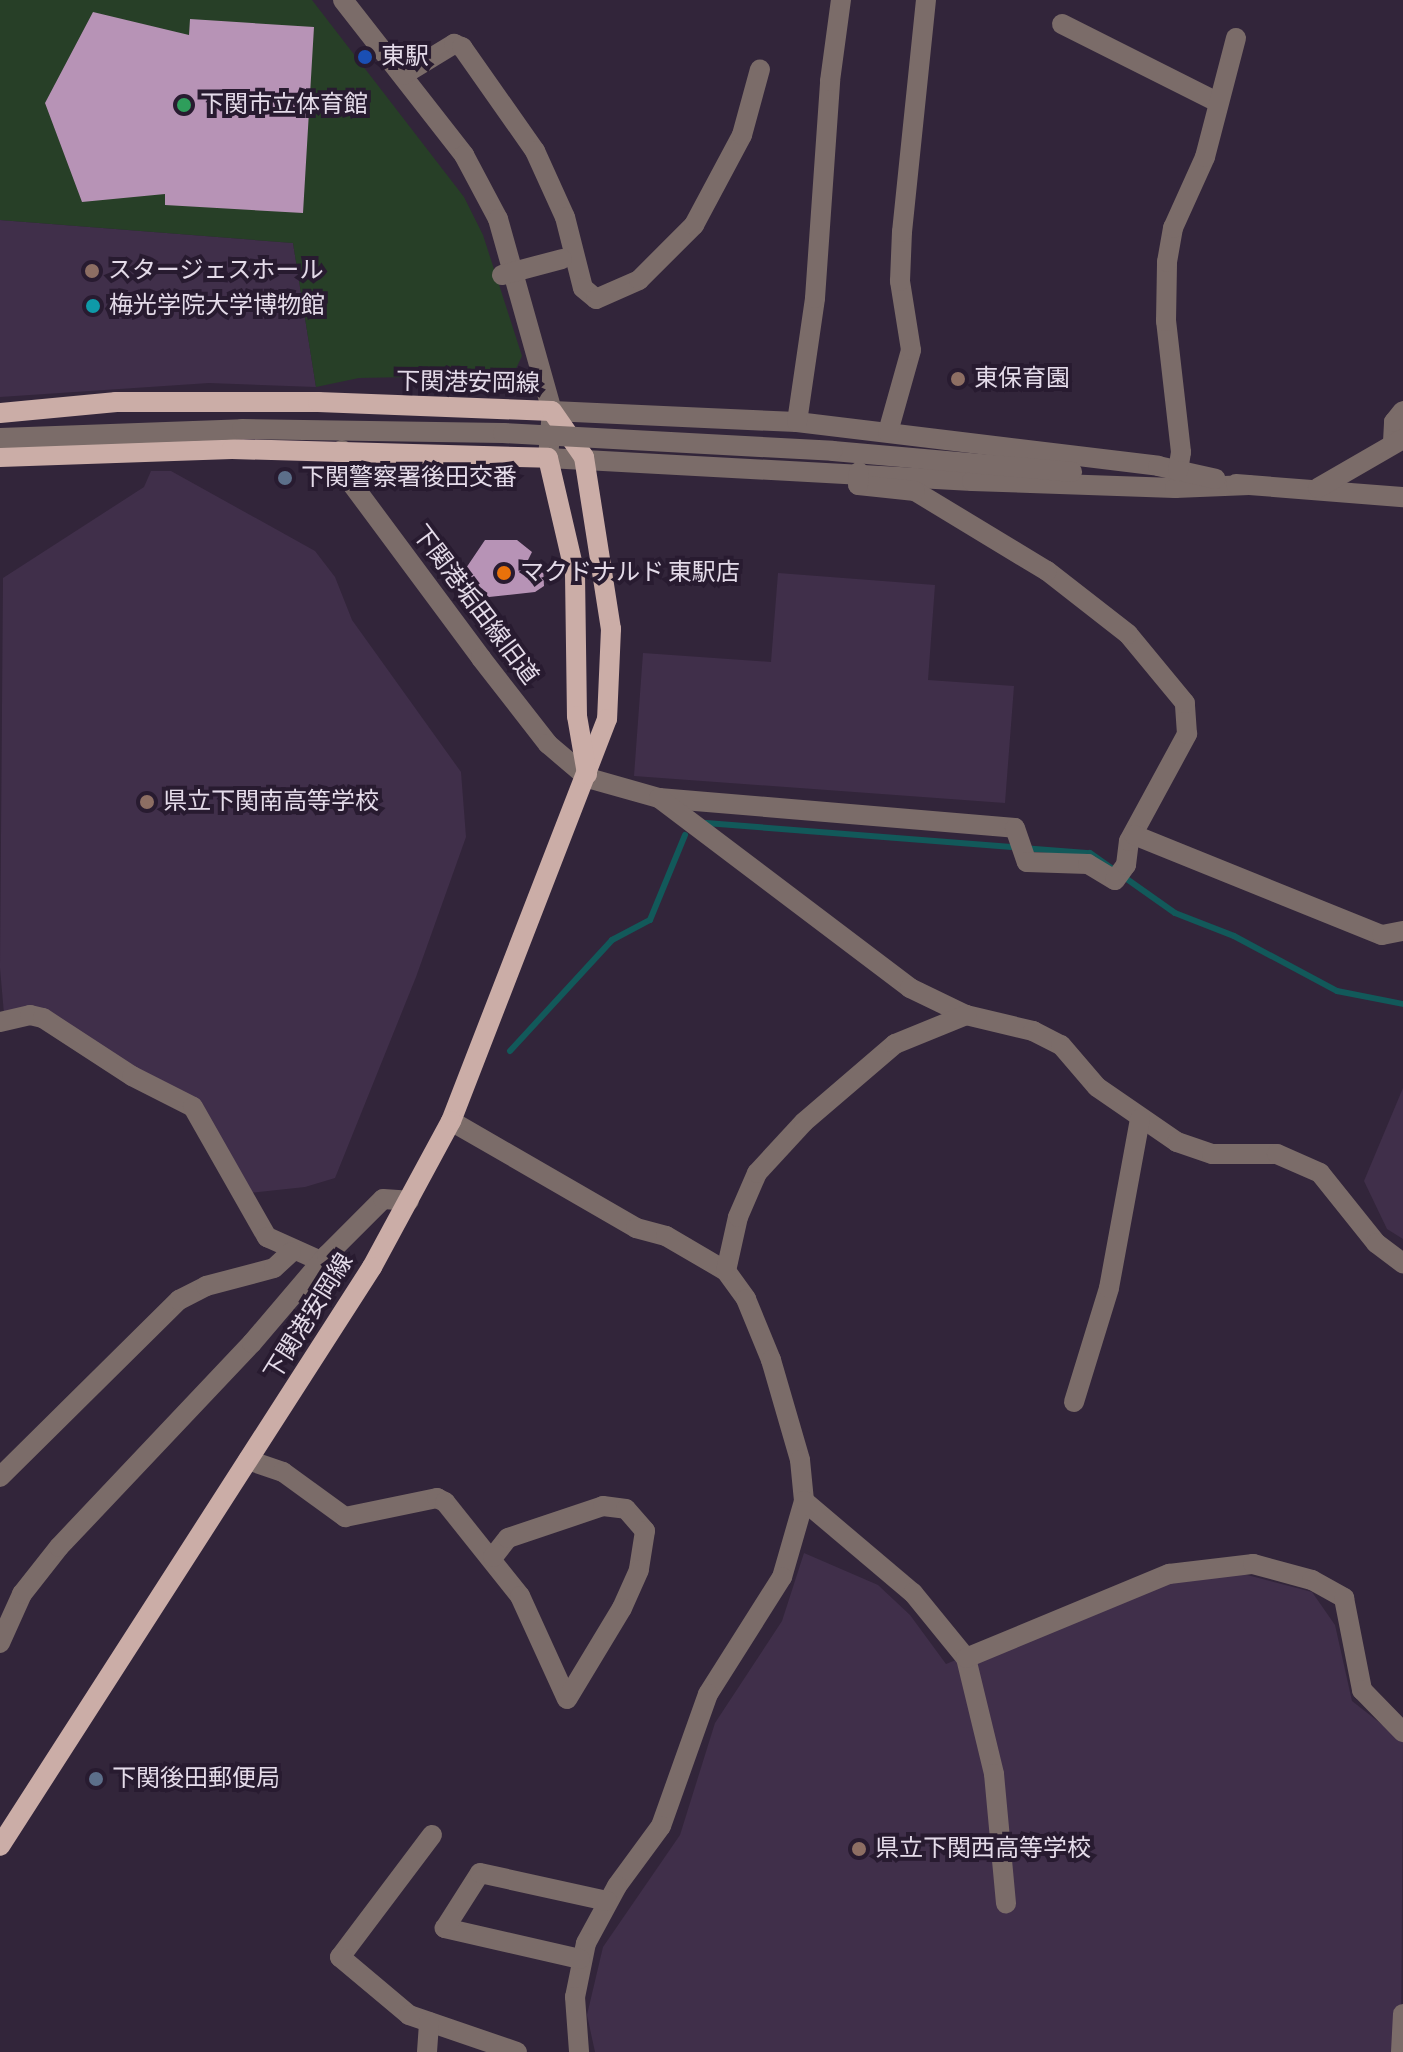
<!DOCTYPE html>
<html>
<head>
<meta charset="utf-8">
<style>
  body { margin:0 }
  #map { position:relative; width:1403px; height:2052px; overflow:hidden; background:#32253a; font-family:"Sofia Sans Condensed","Noto Sans JP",sans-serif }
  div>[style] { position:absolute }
  .built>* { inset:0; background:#402f4a }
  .green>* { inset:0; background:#273f27 }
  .stream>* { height:6px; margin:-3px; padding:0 3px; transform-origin:3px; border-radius:3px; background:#12595a }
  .building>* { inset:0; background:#b793b6 }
  .minor>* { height:20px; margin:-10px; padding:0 10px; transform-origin:10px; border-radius:10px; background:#7b6c69 }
  .major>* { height:20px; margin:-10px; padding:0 10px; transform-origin:10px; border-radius:10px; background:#cbada7 }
  .minor-bridge>* { height:20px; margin:-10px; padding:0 10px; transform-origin:10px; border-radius:10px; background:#7b6c69 }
  .dots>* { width:22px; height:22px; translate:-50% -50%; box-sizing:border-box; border:4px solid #281b30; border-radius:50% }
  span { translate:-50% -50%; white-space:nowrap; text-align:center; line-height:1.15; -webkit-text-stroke:8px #281b30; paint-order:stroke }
  .poi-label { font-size:24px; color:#e4dbe9 }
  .left { translate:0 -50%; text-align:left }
  .street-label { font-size:24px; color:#e4dbe9 }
</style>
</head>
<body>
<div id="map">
  <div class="built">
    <i style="clip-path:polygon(0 220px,293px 243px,316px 387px,209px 383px,0 397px)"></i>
    <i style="clip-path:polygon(151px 471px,171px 471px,315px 551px,335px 577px,352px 620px,461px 772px,466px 837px,416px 977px,335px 1178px,305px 1187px,250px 1193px,197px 1104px,45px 1016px,4px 1014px,0 968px,3px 578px,144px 487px)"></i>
    <i style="clip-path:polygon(778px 573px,935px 585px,928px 680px,1014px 686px,1005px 803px,634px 776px,643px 653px,771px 662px)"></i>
    <i style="clip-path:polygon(1403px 1088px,1403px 1239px,1387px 1229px,1364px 1181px)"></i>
    <i style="clip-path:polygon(804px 1553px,878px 1585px,910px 1615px,946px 1664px,1169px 1574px,1228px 1570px,1312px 1592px,1335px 1625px,1352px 1701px,1403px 1741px,1401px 2052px,595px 2052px,587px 2015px,603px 1947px,680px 1835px,715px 1723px,782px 1621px)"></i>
  </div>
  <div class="green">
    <i style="clip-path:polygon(0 0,312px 0,464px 197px,483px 235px,522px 356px,513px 375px,359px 378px,316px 387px,293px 243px,0 220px)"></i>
  </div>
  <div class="stream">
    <i style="left:706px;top:823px;width:385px;rotate:4.5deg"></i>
    <i style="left:1090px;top:853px;width:104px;rotate:35.2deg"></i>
    <i style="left:1175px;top:913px;width:63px;rotate:21.3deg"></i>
    <i style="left:1234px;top:936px;width:117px;rotate:28.1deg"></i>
    <i style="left:1337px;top:991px;width:67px;rotate:11.1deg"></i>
    <i style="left:510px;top:1051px;width:151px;rotate:-47.4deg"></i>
    <i style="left:612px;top:940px;width:43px;rotate:-27.8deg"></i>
    <i style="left:650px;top:920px;width:92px;rotate:-67.6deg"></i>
  </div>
  <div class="building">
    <i style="clip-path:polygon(93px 12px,189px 35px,190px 19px,314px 27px,303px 213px,165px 205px,165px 194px,82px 202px,45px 103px)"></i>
    <i style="clip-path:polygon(485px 540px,517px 540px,532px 552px,524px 568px,543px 565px,544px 586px,535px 592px,489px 597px,478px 589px,475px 593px,460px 577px)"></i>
  </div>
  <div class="minor">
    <i style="left:343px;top:0;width:197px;rotate:52deg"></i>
    <i style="left:464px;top:155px;width:72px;rotate:62deg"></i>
    <i style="left:498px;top:219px;width:199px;rotate:74.3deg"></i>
    <i style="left:552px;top:411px;width:47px;rotate:94.9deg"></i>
    <i style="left:548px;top:458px;width:425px;rotate:3.1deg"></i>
    <i style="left:972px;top:481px;width:203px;rotate:2deg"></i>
    <i style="left:1175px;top:488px;width:74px;rotate:-2.3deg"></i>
    <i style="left:1062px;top:24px;width:174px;rotate:26.7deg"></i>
    <i style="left:403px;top:75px;width:60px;rotate:-31.3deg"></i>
    <i style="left:454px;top:44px;width:9px;rotate:21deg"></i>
    <i style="left:462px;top:47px;width:127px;rotate:54.9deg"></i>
    <i style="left:535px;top:151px;width:72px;rotate:65.6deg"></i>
    <i style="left:565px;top:217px;width:73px;rotate:75.8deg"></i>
    <i style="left:583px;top:288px;width:17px;rotate:40deg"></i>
    <i style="left:596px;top:299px;width:47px;rotate:-23.8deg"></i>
    <i style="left:639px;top:280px;width:78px;rotate:-45deg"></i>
    <i style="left:694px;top:225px;width:102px;rotate:-61.9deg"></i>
    <i style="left:742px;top:135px;width:68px;rotate:-74.7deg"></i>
    <i style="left:552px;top:411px;width:245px;rotate:2.6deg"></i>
    <i style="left:797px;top:422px;width:364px;rotate:6.9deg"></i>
    <i style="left:1158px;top:466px;width:59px;rotate:12.6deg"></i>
    <i style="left:797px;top:422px;width:125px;rotate:-81.7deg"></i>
    <i style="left:815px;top:298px;width:218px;rotate:-86deg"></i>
    <i style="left:830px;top:81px;width:82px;rotate:-82.3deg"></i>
    <i style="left:888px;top:432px;width:85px;rotate:-74.3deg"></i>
    <i style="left:911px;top:350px;width:70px;rotate:-99.1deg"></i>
    <i style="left:900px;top:281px;width:49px;rotate:-87.7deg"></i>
    <i style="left:902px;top:232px;width:233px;rotate:-84.1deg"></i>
    <i style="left:1393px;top:442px;width:20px;rotate:-87deg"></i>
    <i style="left:1394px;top:422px;width:14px;rotate:-51deg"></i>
    <i style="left:342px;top:450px;width:31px;rotate:77deg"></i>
    <i style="left:349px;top:480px;width:222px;rotate:53.4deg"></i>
    <i style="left:481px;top:658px;width:109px;rotate:52.1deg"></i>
    <i style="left:548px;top:744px;width:52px;rotate:40.4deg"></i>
    <i style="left:588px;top:778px;width:74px;rotate:15.7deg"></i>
    <i style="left:659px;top:798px;width:357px;rotate:4.8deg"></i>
    <i style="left:1015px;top:828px;width:36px;rotate:71deg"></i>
    <i style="left:1027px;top:862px;width:61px;rotate:1.9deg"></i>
    <i style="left:1088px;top:864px;width:31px;rotate:31deg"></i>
    <i style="left:1115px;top:880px;width:19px;rotate:-54deg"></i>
    <i style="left:1126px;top:865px;width:24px;rotate:-83deg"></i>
    <i style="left:1129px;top:841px;width:122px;rotate:-61.5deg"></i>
    <i style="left:1187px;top:734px;width:31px;rotate:-94deg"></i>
    <i style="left:1185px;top:703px;width:89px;rotate:-129.6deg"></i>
    <i style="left:1128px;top:634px;width:103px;rotate:-142.1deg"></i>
    <i style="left:1047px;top:571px;width:154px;rotate:-148.8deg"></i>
    <i style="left:915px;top:491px;width:57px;rotate:-174deg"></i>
    <i style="left:858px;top:485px;width:13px;rotate:-86deg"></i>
    <i style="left:833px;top:451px;width:240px;rotate:5deg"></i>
    <i style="left:1178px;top:471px;width:19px;rotate:-81deg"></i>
    <i style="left:1181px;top:452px;width:132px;rotate:-96.5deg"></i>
    <i style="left:1166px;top:321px;width:59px;rotate:-89deg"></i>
    <i style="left:1167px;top:262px;width:35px;rotate:-80deg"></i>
    <i style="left:1173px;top:228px;width:78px;rotate:-65.7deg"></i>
    <i style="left:1205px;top:157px;width:123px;rotate:-75.4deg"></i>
    <i style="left:1236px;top:484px;width:168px;rotate:4.5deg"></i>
    <i style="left:1318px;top:488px;width:98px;rotate:-30deg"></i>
    <i style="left:659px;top:798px;width:315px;rotate:37.1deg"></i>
    <i style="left:910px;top:988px;width:62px;rotate:25.7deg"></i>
    <i style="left:966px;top:1015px;width:69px;rotate:13.4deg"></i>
    <i style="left:1033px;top:1031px;width:31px;rotate:27deg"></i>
    <i style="left:1061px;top:1045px;width:55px;rotate:49.4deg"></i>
    <i style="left:1097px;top:1087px;width:97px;rotate:34.5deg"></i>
    <i style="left:1177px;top:1142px;width:37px;rotate:19deg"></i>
    <i style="left:1212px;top:1154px;width:65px"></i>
    <i style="left:1277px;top:1154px;width:47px;rotate:23.8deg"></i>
    <i style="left:1320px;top:1173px;width:90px;rotate:51.3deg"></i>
    <i style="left:1376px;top:1243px;width:34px;rotate:37deg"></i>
    <i style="left:1134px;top:835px;width:267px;rotate:22deg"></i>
    <i style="left:1382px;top:935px;width:21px;rotate:-11deg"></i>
    <i style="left:0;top:1022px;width:31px;rotate:-13deg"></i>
    <i style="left:30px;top:1015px;width:13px;rotate:13deg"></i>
    <i style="left:43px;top:1018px;width:106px;rotate:33.1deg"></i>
    <i style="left:132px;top:1076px;width:68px;rotate:26.9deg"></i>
    <i style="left:193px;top:1107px;width:150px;rotate:60.4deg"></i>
    <i style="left:267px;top:1237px;width:61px;rotate:24.1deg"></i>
    <i style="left:451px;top:1121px;width:214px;rotate:30deg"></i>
    <i style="left:636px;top:1228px;width:31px;rotate:15deg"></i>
    <i style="left:666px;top:1236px;width:69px;rotate:30.3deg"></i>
    <i style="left:726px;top:1271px;width:34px;rotate:54deg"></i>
    <i style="left:746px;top:1299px;width:66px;rotate:67.7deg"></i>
    <i style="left:771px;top:1360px;width:104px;rotate:73.8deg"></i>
    <i style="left:800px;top:1460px;width:41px;rotate:84.4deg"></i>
    <i style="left:804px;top:1501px;width:79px;rotate:106.1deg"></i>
    <i style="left:782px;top:1577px;width:138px;rotate:122.3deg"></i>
    <i style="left:708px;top:1694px;width:140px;rotate:109.6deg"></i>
    <i style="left:661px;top:1826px;width:74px;rotate:126.3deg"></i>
    <i style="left:617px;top:1886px;width:65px;rotate:118.5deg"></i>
    <i style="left:586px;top:1943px;width:55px;rotate:101.5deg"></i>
    <i style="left:575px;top:1997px;width:55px;rotate:85.8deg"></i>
    <i style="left:726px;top:1271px;width:55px;rotate:-77.5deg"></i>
    <i style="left:738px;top:1217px;width:48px;rotate:-66.6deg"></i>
    <i style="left:757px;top:1173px;width:69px;rotate:-47.3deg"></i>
    <i style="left:804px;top:1122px;width:120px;rotate:-40.6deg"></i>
    <i style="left:895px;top:1044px;width:77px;rotate:-22.2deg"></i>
    <i style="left:1074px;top:1402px;width:119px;rotate:-72.9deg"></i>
    <i style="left:1109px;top:1288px;width:172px;rotate:-79.6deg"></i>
    <i style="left:248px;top:1460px;width:37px;rotate:19deg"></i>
    <i style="left:283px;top:1472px;width:77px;rotate:36deg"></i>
    <i style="left:345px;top:1517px;width:94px;rotate:-11.7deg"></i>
    <i style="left:437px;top:1498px;width:9px;rotate:27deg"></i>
    <i style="left:445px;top:1502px;width:120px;rotate:51.4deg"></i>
    <i style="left:520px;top:1596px;width:113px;rotate:65.5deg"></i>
    <i style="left:0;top:1477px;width:252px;rotate:-44.7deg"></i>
    <i style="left:179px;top:1300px;width:30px;rotate:-27deg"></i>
    <i style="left:206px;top:1286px;width:70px;rotate:-14.8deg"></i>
    <i style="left:274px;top:1268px;width:23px;rotate:-43deg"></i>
    <i style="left:804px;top:1501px;width:143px;rotate:40.2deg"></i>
    <i style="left:913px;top:1593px;width:84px;rotate:50.8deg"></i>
    <i style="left:966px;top:1658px;width:119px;rotate:76.4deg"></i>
    <i style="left:994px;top:1774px;width:130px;rotate:84.7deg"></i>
    <i style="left:493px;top:1557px;width:24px;rotate:-52deg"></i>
    <i style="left:508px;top:1538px;width:100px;rotate:-18.6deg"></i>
    <i style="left:603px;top:1506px;width:23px;rotate:7deg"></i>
    <i style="left:626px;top:1509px;width:29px;rotate:49deg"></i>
    <i style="left:645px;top:1531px;width:39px;rotate:99deg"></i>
    <i style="left:639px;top:1570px;width:42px;rotate:114.1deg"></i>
    <i style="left:622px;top:1608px;width:106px;rotate:121.1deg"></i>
    <i style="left:0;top:1643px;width:54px;rotate:-65.8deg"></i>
    <i style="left:22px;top:1594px;width:60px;rotate:-51.8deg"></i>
    <i style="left:59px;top:1547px;width:281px;rotate:-46.6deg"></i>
    <i style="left:252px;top:1343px;width:116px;rotate:-49.6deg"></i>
    <i style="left:327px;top:1255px;width:79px;rotate:-45deg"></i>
    <i style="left:383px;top:1199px;width:26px;rotate:4deg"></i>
    <i style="left:966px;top:1658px;width:220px;rotate:-22.5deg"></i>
    <i style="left:1169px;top:1574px;width:85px;rotate:-6.8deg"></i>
    <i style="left:1253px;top:1564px;width:61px;rotate:15.2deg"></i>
    <i style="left:1312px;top:1580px;width:37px;rotate:29deg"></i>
    <i style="left:1344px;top:1598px;width:94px;rotate:78.9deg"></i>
    <i style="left:1362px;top:1690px;width:59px;rotate:45.7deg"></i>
    <i style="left:432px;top:1835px;width:153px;rotate:127deg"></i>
    <i style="left:340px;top:1957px;width:90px;rotate:40deg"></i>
    <i style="left:409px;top:2015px;width:114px;rotate:18.9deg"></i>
    <i style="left:580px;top:1959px;width:139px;rotate:-167.1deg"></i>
    <i style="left:445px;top:1928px;width:65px;rotate:-57.5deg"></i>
    <i style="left:480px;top:1873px;width:130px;rotate:12.4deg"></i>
    <i style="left:427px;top:2052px;width:30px;rotate:-86deg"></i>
    <i style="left:1401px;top:2052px;width:38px;rotate:-87deg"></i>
  </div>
  <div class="major">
    <i style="left:0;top:413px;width:117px;rotate:-5.4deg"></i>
    <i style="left:116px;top:402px;width:202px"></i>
    <i style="left:318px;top:402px;width:234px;rotate:2.2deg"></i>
    <i style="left:552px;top:411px;width:56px;rotate:55.2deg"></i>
    <i style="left:584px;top:457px;width:174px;rotate:81.1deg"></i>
    <i style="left:611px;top:629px;width:90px;rotate:92.5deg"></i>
    <i style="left:607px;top:719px;width:431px;rotate:111.2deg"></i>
    <i style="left:451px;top:1121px;width:166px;rotate:118.4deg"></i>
    <i style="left:372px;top:1267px;width:688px;rotate:122.72deg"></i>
    <i style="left:0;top:457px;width:232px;rotate:-2deg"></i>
    <i style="left:232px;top:449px;width:316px;rotate:1.6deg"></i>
    <i style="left:548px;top:458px;width:119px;rotate:76.9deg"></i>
    <i style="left:575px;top:574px;width:142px;rotate:89.2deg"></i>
    <i style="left:577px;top:716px;width:59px;rotate:80.2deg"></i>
  </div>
  <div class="minor-bridge">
    <i style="left:502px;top:275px;width:62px;rotate:-14.9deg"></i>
    <i style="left:0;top:438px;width:242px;rotate:-2.1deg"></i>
    <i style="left:242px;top:429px;width:261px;rotate:0.9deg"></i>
    <i style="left:503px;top:433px;width:330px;rotate:3.1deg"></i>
  </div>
  <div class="dots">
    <i style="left:365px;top:57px;background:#1a4fb4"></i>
    <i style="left:184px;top:105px;background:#2e9e5b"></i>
    <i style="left:92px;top:271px;background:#8d6e63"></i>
    <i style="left:93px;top:306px;background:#0f9aa8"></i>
    <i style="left:958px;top:379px;background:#8d6e63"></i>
    <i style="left:285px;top:478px;background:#5c6f8a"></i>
    <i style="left:504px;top:573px;background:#e8710a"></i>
    <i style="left:147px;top:802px;background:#8d6e63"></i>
    <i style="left:96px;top:1779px;background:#5c6f8a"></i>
    <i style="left:859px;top:1849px;background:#8d6e63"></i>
  </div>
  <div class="poi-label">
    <span class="left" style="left:381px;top:57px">東駅</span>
    <span class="left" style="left:200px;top:105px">下関市立体育館</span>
    <span class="left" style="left:108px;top:271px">スタージェスホール</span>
    <span class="left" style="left:109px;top:306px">梅光学院大学博物館</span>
    <span class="left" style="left:974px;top:379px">東保育園</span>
    <span class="left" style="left:301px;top:478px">下関警察署後田交番</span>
    <span class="left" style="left:520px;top:573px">マクドナルド 東駅店</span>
    <span class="left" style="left:163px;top:802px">県立下関南高等学校</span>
    <span class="left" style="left:112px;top:1779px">下関後田郵便局</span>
    <span class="left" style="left:875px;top:1849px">県立下関西高等学校</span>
  </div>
  <div class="street-label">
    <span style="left:468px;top:383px;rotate:1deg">下関港安岡線</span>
    <span style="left:475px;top:605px;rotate:53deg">下関港垢田線旧道</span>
    <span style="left:309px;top:1317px;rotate:-58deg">下関港安岡線</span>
  </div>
</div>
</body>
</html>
